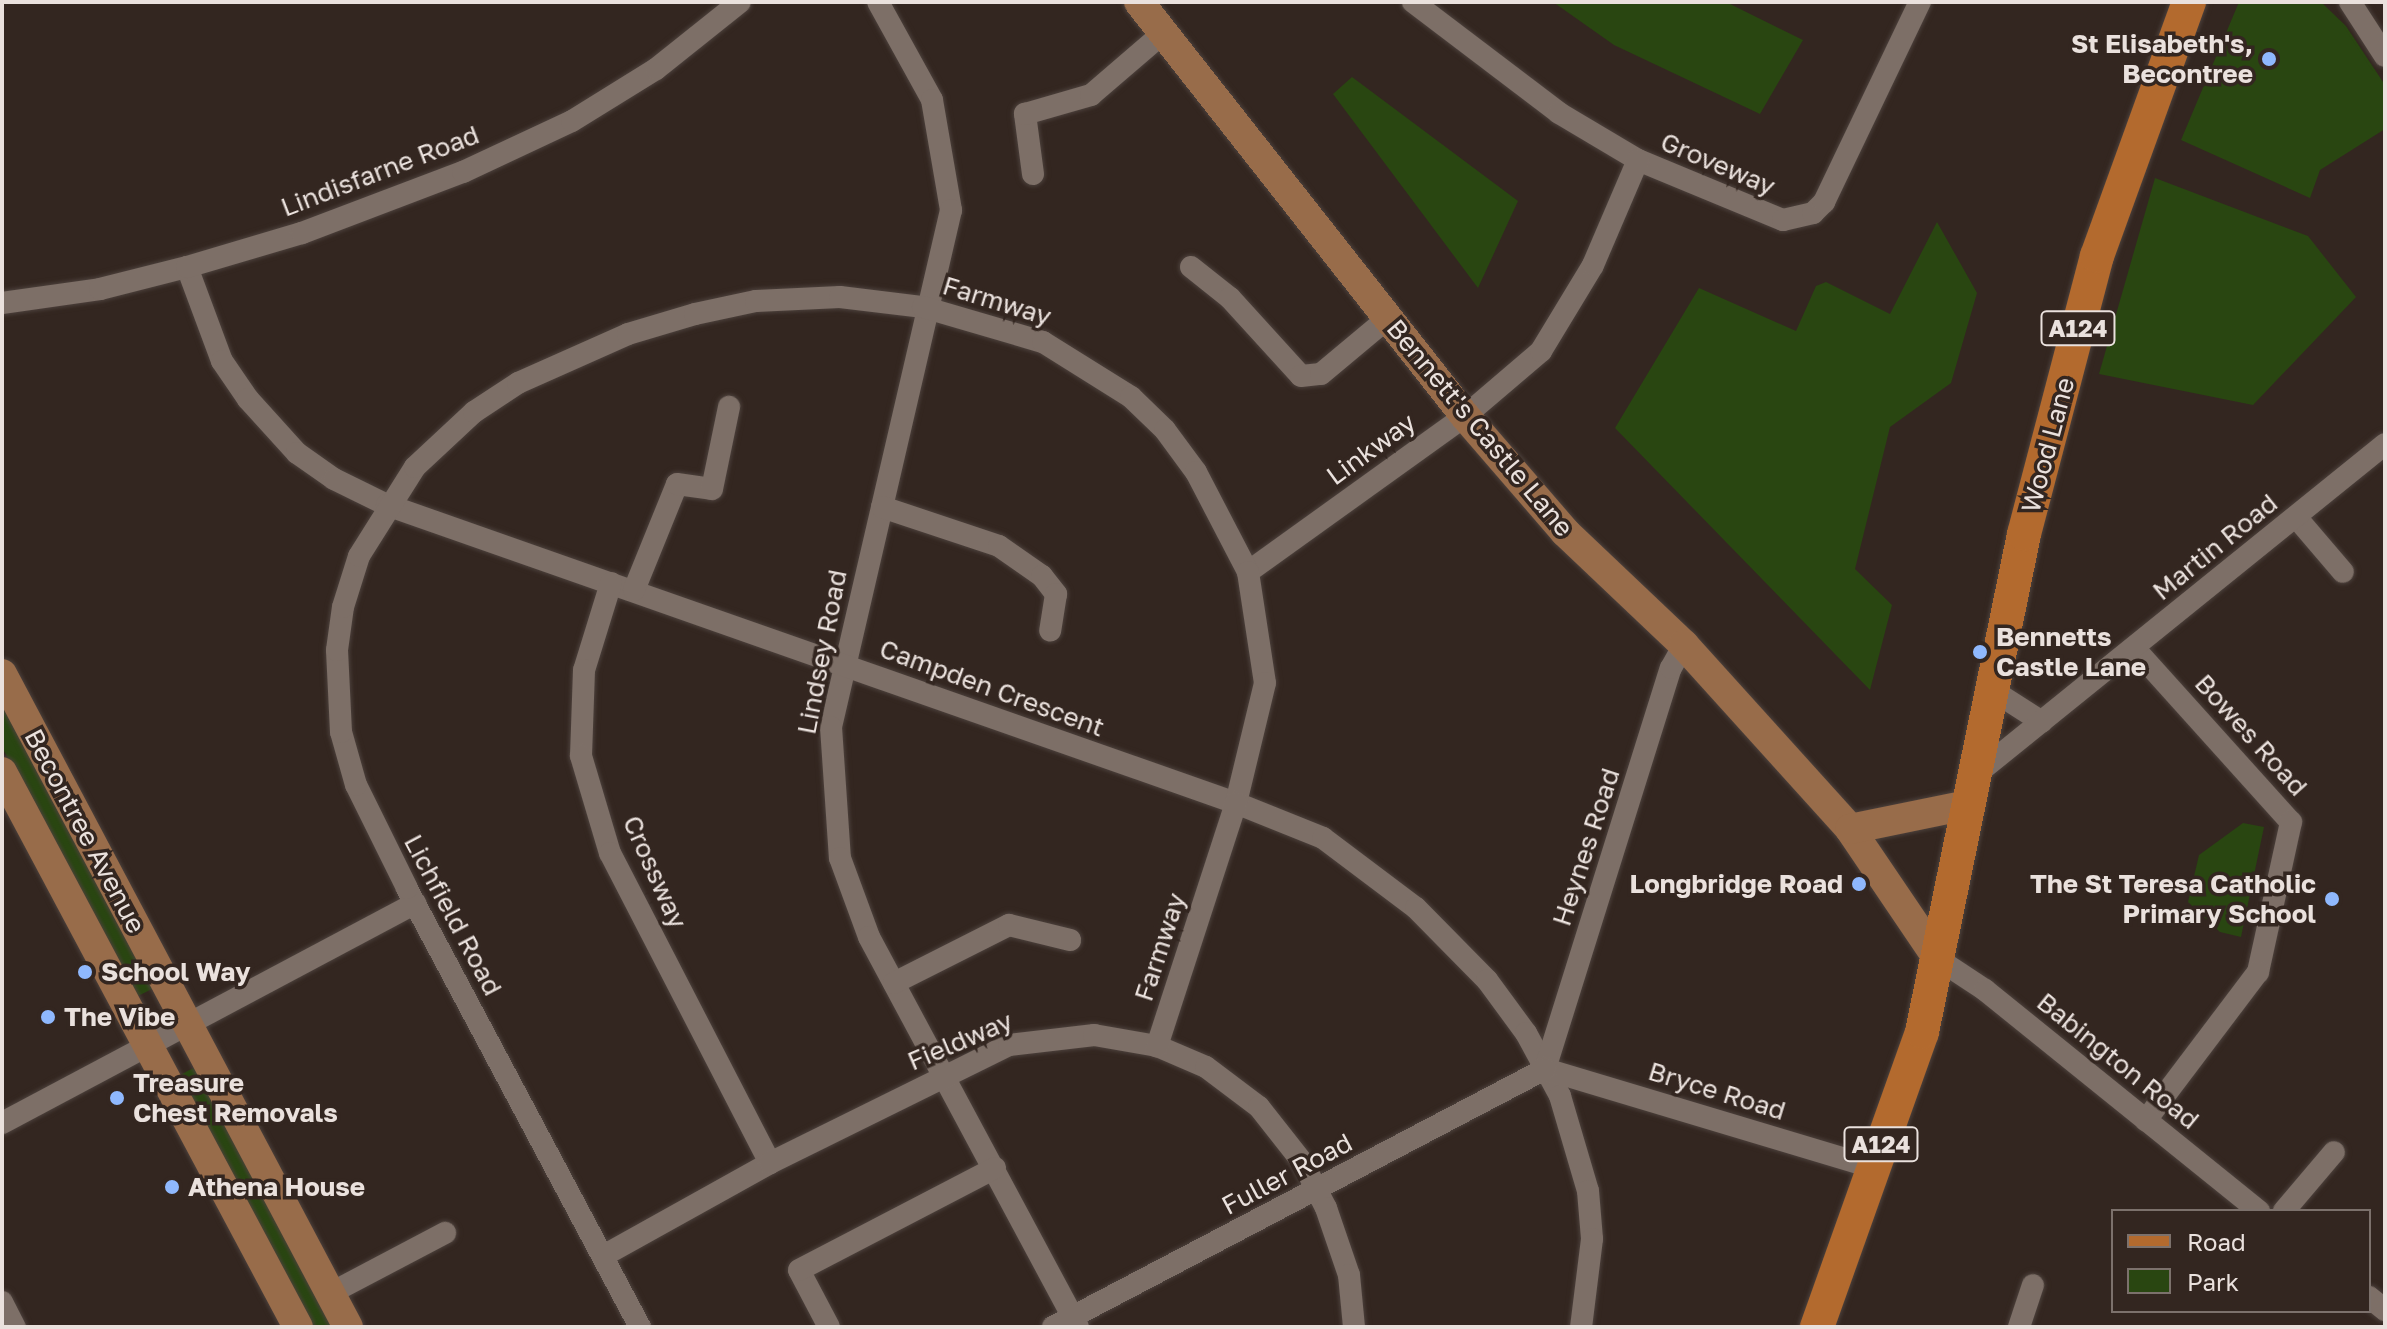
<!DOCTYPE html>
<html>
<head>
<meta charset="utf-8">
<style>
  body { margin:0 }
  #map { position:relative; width:2387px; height:1329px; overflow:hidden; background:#332620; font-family:"Golos Text",sans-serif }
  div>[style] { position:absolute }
  .green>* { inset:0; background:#294611; transform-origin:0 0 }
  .roads { filter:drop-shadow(0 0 2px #4c413c) drop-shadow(0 0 2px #4c413c) }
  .street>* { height:22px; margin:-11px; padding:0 11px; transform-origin:11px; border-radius:11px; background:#7d6f67 }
  .secondary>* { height:30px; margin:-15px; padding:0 15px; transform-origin:15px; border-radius:15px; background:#986c4a }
  .primary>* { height:34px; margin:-17px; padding:0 17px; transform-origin:17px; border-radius:17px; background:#b36a2e }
  .dots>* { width:22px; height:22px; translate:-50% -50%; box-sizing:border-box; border:4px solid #332620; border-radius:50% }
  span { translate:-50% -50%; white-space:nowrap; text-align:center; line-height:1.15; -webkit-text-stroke:7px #332620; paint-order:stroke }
  .shield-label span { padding:2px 6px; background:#332620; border:2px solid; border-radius:6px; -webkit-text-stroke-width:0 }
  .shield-label { font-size:24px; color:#eae1dd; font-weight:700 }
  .poi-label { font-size:26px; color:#eae1dd; font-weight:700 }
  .right { translate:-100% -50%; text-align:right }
  .left { translate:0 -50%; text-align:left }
  .street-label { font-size:26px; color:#eae1dd }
  .frame { position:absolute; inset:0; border:4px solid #eae1dd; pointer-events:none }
  .legend { position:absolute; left:2111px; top:1209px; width:260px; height:104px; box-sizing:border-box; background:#332620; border:2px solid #7c716c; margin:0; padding:10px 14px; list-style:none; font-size:24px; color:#eae1dd }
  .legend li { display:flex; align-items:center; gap:16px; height:40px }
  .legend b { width:40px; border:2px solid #7c716c }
</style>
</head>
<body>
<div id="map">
  <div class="green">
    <i style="clip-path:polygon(1553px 2px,1726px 2px,1803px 40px,1760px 114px,1614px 45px)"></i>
    <i style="clip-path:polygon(2239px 2px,2321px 2px,2346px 26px,2385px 85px,2385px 129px,2320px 170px,2310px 198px,2181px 140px)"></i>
    <i style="clip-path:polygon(1352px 77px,1518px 201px,1478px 288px,1333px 94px)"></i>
    <i style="clip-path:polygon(2155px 178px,2308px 236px,2356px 297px,2253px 405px,2099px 374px)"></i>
    <i style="clip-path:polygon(1937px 222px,1977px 293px,1951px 383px,1890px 427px,1855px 569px,1892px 605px,1870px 690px,1615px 428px,1699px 288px,1796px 331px,1816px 286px,1826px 282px,1890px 314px)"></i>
    <i style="clip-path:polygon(2px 696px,158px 986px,134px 998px,2px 747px)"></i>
    <i style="clip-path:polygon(2243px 823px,2264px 827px,2241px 937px,2220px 932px,2188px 902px,2199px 855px)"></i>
    <i style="left:197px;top:1066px;width:295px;height:23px;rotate:62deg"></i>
  </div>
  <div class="roads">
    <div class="street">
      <i style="left:878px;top:2px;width:112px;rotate:61.1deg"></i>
      <i style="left:932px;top:100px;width:112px;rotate:80.2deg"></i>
      <i style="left:951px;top:210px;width:531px;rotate:103.07deg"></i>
      <i style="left:831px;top:727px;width:131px;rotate:86.1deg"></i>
      <i style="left:840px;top:858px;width:84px;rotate:69.8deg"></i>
      <i style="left:869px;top:937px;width:442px;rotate:61.8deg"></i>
      <i style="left:1413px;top:2px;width:183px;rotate:37.2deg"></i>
      <i style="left:1559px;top:113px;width:92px;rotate:30.7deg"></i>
      <i style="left:1638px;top:160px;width:157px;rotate:22.5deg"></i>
      <i style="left:1783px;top:220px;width:31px;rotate:-13deg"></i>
      <i style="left:1813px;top:213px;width:16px;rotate:-45deg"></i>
      <i style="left:1824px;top:202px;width:222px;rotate:-64.4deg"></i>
      <i style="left:2350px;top:2px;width:64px;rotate:57.1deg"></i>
      <i style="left:1033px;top:174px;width:61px;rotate:-97.6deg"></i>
      <i style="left:1025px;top:114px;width:69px;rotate:-16.1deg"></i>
      <i style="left:1091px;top:95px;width:95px;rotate:-40.7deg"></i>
      <i style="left:187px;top:267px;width:100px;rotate:69.6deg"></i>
      <i style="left:222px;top:361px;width:46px;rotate:55.6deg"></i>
      <i style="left:248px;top:399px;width:73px;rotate:47.8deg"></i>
      <i style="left:297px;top:453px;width:45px;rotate:35.1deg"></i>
      <i style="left:334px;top:479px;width:59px;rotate:26.1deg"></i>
      <i style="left:387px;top:505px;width:900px;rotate:19.34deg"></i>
      <i style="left:1236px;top:803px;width:94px;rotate:21.9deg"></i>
      <i style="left:1323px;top:838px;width:116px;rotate:37deg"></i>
      <i style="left:1416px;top:908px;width:101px;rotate:45.4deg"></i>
      <i style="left:1487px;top:980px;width:66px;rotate:53.7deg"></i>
      <i style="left:1526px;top:1033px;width:72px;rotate:61.6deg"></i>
      <i style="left:1560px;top:1096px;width:99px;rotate:73.6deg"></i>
      <i style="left:1588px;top:1191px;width:48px;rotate:85.2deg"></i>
      <i style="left:1592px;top:1239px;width:89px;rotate:97.1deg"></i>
      <i style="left:1191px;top:267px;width:50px;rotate:38.5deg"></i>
      <i style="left:1230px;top:298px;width:105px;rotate:47.7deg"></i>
      <i style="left:1301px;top:376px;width:20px;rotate:-6deg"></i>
      <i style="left:1321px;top:374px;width:87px;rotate:-39.9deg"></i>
      <i style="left:2px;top:303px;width:99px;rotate:-8.1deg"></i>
      <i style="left:100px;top:289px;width:90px;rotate:-14.2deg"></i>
      <i style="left:187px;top:267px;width:120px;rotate:-16.5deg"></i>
      <i style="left:302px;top:233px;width:172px;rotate:-20.8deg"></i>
      <i style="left:463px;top:172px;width:120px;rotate:-25.1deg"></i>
      <i style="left:572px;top:121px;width:99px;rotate:-31.8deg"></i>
      <i style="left:656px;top:69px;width:107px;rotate:-38.6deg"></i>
      <i style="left:882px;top:507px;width:123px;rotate:18.4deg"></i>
      <i style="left:999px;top:546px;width:52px;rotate:34.9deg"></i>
      <i style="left:1042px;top:576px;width:23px;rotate:52deg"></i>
      <i style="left:1056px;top:594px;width:37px;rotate:99deg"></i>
      <i style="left:2296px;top:517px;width:72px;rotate:49.5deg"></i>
      <i style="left:1248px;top:572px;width:267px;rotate:-35.7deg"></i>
      <i style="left:1465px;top:416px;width:100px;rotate:-40.5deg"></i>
      <i style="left:1541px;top:351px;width:100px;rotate:-58.8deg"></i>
      <i style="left:1593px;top:265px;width:114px;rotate:-66.8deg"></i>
      <i style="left:611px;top:583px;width:91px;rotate:107.2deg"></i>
      <i style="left:584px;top:670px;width:86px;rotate:92deg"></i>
      <i style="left:581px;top:756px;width:101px;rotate:73.4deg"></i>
      <i style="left:610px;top:853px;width:349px;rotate:62.7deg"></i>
      <i style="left:634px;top:590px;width:114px;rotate:-67.9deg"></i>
      <i style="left:677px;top:484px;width:35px;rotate:8deg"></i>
      <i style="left:712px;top:489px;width:84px;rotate:-78.3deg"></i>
      <i style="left:2135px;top:649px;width:233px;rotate:48deg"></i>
      <i style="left:2291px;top:822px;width:154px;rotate:102.4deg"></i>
      <i style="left:2258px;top:972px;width:186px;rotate:127.1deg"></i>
      <i style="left:1992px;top:690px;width:59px;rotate:32.6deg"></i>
      <i style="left:1974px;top:776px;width:528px;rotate:-38.93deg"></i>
      <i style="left:1938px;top:959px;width:56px;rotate:33.4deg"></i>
      <i style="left:1985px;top:990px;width:352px;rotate:38.9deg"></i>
      <i style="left:894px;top:983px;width:129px;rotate:-26.8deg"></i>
      <i style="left:1009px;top:925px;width:63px;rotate:13.8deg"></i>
      <i style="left:1545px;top:1069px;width:420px;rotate:-72.6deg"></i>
      <i style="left:1671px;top:668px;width:26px;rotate:-61deg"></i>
      <i style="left:1545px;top:1069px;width:341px;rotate:16.7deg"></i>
      <i style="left:2px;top:1123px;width:468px;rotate:-28deg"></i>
      <i style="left:2284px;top:1211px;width:77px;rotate:-49.7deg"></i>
      <i style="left:603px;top:1256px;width:191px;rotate:-29.1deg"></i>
      <i style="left:770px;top:1163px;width:267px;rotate:-26.3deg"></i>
      <i style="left:1009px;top:1045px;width:86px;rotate:-6.7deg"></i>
      <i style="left:1094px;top:1035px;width:64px;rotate:9.9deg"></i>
      <i style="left:1157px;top:1046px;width:53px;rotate:23.2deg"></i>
      <i style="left:1206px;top:1067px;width:66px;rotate:37deg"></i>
      <i style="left:1259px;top:1107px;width:71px;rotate:51.8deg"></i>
      <i style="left:1303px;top:1163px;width:51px;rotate:62.9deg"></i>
      <i style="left:1326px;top:1208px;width:71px;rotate:71.1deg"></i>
      <i style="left:1349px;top:1275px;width:52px;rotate:84.5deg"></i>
      <i style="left:331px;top:1293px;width:129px;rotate:-27.8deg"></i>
      <i style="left:2369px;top:1297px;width:21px;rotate:39deg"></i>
      <i style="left:2px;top:1302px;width:28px;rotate:63deg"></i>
      <i style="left:640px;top:1327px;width:497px;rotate:-118deg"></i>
      <i style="left:407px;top:888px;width:115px;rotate:-116.3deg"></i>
      <i style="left:356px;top:785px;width:55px;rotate:-105.8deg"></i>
      <i style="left:341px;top:732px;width:82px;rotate:-92.8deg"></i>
      <i style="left:337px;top:650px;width:43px;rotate:-82.1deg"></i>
      <i style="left:343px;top:607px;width:53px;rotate:-72.6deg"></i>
      <i style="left:359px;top:556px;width:105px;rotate:-57.8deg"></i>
      <i style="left:415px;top:467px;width:81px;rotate:-43deg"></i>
      <i style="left:474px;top:412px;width:53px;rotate:-33.4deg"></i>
      <i style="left:518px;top:383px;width:120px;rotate:-24deg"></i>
      <i style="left:628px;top:334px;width:70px;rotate:-16.6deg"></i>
      <i style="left:695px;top:314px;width:62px;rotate:-12deg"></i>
      <i style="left:756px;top:301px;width:84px;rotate:-2.7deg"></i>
      <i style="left:840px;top:297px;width:84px;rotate:6.9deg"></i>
      <i style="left:923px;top:307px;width:125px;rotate:16.3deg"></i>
      <i style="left:1043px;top:342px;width:104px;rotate:32deg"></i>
      <i style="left:1131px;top:397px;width:47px;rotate:44.1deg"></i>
      <i style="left:1165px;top:430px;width:52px;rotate:53.6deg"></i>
      <i style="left:1196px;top:472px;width:113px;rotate:62.5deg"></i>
      <i style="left:1248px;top:572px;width:112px;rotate:81.3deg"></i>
      <i style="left:1265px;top:683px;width:123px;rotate:103.6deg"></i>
      <i style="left:1236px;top:803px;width:256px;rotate:108deg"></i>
      <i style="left:829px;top:1327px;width:64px;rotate:-117.8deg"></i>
      <i style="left:799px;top:1270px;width:221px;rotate:-27.5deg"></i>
      <i style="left:1053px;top:1327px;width:556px;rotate:-27.67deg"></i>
      <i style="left:2019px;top:1327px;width:44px;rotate:-71.6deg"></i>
    </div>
    <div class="secondary">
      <i style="left:1139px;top:2px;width:527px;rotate:51.78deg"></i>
      <i style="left:1465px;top:416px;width:153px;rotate:49.2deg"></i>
      <i style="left:1565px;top:532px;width:164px;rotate:43.5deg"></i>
      <i style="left:1684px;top:645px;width:248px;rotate:47.9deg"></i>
      <i style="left:1850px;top:829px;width:157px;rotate:55.9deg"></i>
      <i style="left:2px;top:674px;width:739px;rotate:62.08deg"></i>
      <i style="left:2px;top:772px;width:629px;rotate:61.93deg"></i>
      <i style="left:1850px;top:829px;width:119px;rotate:-11.6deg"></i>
    </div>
    <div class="primary">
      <i style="left:1817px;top:1327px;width:313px;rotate:-70.4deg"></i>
      <i style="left:1922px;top:1032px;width:508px;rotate:-78.42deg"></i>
      <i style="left:2024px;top:534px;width:287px;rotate:-75.3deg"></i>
      <i style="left:2097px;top:256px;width:270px;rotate:-70.1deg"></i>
    </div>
  </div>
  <div class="dots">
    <i style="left:2269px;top:59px;background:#8fb8fd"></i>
    <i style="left:1980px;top:652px;background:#8fb8fd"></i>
    <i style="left:1859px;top:884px;background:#8fb8fd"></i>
    <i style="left:2332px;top:899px;background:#8fb8fd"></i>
    <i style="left:85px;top:972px;background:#8fb8fd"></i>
    <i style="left:48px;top:1017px;background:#8fb8fd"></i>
    <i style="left:117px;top:1098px;background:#8fb8fd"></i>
    <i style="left:172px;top:1187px;background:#8fb8fd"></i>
  </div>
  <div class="shield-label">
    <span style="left:2078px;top:328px">A124</span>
    <span style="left:1881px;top:1144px">A124</span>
  </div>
  <div class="poi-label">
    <span class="right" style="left:2253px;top:59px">St Elisabeth's,<br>Becontree</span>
    <span class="left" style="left:1996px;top:652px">Bennetts<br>Castle Lane</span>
    <span class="right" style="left:1843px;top:884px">Longbridge Road</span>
    <span class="right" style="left:2316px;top:899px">The St Teresa Catholic<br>Primary School</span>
    <span class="left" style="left:101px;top:972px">School Way</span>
    <span class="left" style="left:64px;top:1017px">The Vibe</span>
    <span class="left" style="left:133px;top:1098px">Treasure<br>Chest Removals</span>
    <span class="left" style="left:188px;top:1187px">Athena House</span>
  </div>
  <div class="street-label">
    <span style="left:1718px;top:164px;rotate:23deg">Groveway</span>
    <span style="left:380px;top:171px;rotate:-21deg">Lindisfarne Road</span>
    <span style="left:997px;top:301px;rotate:17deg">Farmway</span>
    <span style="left:1480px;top:428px;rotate:50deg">Bennett's Castle Lane</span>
    <span style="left:2048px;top:445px;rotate:-75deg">Wood Lane</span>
    <span style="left:1371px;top:449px;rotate:-36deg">Linkway</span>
    <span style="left:2215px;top:547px;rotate:-39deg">Martin Road</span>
    <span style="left:822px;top:652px;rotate:-79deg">Lindsey Road</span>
    <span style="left:992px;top:688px;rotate:20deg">Campden Crescent</span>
    <span style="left:2251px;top:735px;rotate:48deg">Bowes Road</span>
    <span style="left:85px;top:831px;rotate:62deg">Becontree Avenue</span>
    <span style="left:1586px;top:847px;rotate:-72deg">Heynes Road</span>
    <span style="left:655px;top:872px;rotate:66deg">Crossway</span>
    <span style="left:453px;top:915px;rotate:62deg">Lichfield Road</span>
    <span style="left:1160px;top:947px;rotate:-72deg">Farmway</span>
    <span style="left:960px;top:1041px;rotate:-23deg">Fieldway</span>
    <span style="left:2118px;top:1061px;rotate:39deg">Babington Road</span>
    <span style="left:1717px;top:1091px;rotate:17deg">Bryce Road</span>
    <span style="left:1287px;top:1174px;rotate:-28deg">Fuller Road</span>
  </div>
  <div class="frame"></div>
  <ul class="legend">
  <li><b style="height:10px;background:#b36a2e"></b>Road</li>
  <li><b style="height:22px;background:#294611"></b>Park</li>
  </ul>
</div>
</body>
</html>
